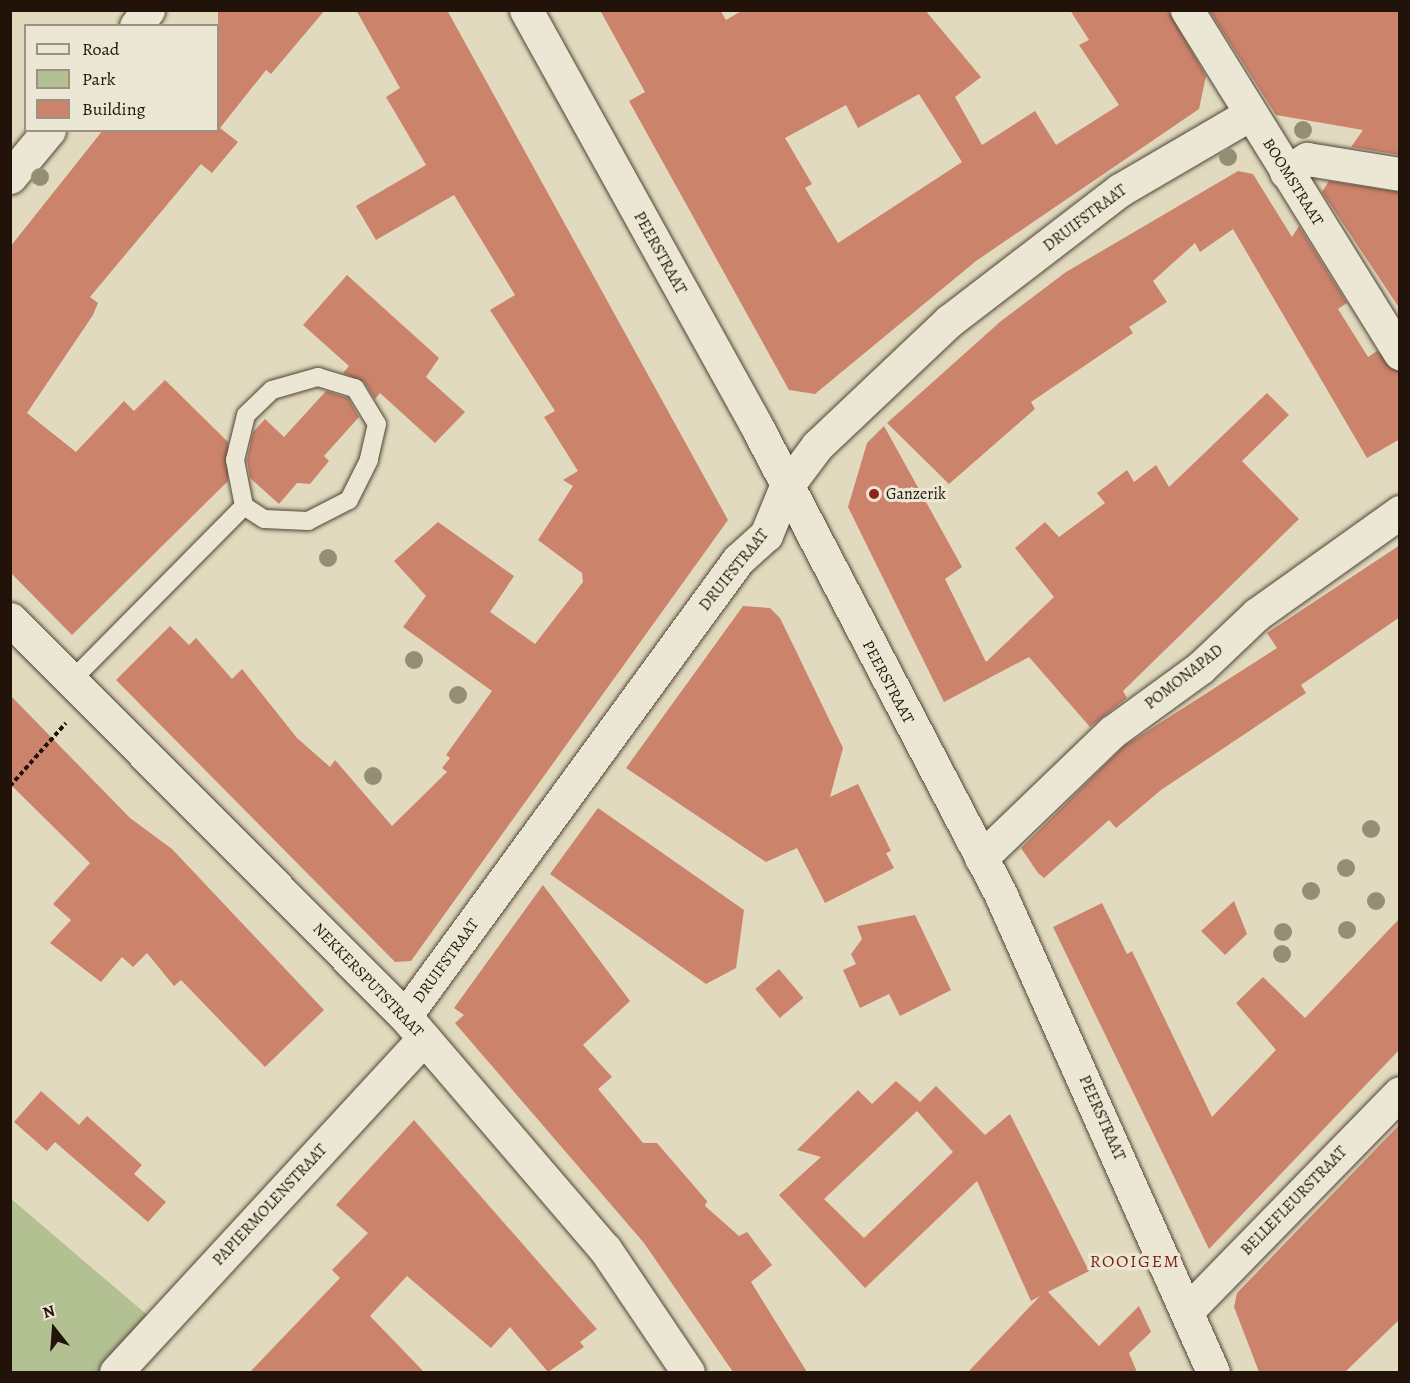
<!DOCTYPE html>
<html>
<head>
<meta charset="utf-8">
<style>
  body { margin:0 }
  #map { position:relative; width:1410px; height:1383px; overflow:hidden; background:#e2dabe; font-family:Alegreya,serif }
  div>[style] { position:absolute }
  .green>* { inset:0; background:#b3c092 }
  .building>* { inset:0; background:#cb836c; transform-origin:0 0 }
  .path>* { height:4px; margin-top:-2px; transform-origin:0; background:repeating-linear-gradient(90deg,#21130a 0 4.5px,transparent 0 7.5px) }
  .roads { filter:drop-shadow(0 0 2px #514537) drop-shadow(0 0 2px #514537) }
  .lane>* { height:18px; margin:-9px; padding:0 9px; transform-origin:9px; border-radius:9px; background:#ece7d5 }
  .street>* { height:33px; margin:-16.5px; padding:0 16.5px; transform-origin:16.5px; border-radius:16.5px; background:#ece7d5 }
  .trees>* { width:18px; height:18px; margin:-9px; border-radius:50%; background:#948e75 }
  .dots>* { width:16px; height:16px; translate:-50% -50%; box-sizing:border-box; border:3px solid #ece7d5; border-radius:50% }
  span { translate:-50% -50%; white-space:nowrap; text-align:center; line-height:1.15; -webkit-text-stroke:6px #ece7d5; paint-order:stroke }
  .street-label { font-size:16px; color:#21130a }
  .poi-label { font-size:16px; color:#21130a }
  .left { translate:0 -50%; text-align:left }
  .neighbourhood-label { font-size:18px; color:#7a1f14; letter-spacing:1.5px }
  .frame { position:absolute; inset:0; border:12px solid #21130a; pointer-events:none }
  .legend { position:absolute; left:24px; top:24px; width:195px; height:108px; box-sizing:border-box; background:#ece7d5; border:2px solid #9b9284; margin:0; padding:8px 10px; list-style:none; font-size:18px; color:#21130a }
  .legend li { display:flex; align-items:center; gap:12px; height:30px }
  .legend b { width:30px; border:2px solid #9b9284 }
  .north { position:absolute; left:24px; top:1299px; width:60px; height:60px; -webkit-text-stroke:4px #ece7d5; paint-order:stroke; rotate:343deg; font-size:16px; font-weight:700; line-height:24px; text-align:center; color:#21130a }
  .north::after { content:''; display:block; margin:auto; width:21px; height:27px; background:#21130a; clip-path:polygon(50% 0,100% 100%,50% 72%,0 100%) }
</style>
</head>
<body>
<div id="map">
  <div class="green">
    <i style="clip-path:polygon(10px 1198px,152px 1319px,100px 1372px,11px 1372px)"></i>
  </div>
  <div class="building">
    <i style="clip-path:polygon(218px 10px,325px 10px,271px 74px,266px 70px,220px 128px,238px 142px,212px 173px,201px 164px,90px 297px,98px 303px,93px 315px,27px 413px,76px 452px,124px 401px,134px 411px,165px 380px,228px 442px,228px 481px,72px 635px,10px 572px,10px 247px,103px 130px,218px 130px)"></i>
    <i style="clip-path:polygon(356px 10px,447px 10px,728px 520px,411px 961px,395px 962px,116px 680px,170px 626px,189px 645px,196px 638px,232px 679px,242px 669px,297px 738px,330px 767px,335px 760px,392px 826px,447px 772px,442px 768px,450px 758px,446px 755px,492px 691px,403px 627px,426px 596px,394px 561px,438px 522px,514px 576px,490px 612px,535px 644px,583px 582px,582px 573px,538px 540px,573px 486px,563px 480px,578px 471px,544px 417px,555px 411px,490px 310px,515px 295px,454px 195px,376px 240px,356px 206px,426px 165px,386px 97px,400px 88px)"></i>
    <i style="clip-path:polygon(evenodd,600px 10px,720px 10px,726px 20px,743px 10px,925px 10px,981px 77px,955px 97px,982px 145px,1035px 111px,1056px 145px,1119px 105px,1079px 45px,1089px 40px,1070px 10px,1168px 10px,1206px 76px,1199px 109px,976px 261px,815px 394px,789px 390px,629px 101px,645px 92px,600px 10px,919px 94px,962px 162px,838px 243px,805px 188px,812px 184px,785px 138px,846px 105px,858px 128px,919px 94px)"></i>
    <i style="clip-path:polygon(1209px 10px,1400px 10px,1400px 155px,1351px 147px,1363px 130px,1276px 115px)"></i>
    <i style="clip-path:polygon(1238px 171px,1253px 174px,1292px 237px,1299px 226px,1347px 303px,1338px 309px,1368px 357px,1377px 351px,1400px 372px,1400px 439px,1367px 458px,1233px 229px,1200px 252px,1195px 243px,1153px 281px,1167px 302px,1129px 327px,1133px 333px,1031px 402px,1035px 409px,949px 484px,887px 423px,1001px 321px,1066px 272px)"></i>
    <i style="clip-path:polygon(1329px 181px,1400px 192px,1400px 309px,1322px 192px)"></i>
    <i style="clip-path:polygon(347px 275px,439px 358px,426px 377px,465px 412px,435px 443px,380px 393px,375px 399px,364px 382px,343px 373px,349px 366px,303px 325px)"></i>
    <i style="clip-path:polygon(326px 391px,348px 398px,359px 417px,324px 456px,329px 461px,310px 484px,297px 483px,279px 504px,250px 478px,247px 460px,253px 432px,265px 419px,284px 437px)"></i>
    <i style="clip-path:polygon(1267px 393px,1289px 415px,1242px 461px,1299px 519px,1123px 691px,1127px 698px,1090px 727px,1029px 657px,944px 702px,848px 507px,867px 443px,884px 426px,962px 567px,945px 579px,986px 662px,1054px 597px,1015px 548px,1045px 522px,1059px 537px,1105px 503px,1097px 493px,1127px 470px,1134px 482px,1156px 465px,1169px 487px)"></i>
    <i style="clip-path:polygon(1400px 545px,1400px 617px,1301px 685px,1306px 693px,1161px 790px,1116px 828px,1109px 820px,1044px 878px,1038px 873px,1021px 848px,1124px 746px,1277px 648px,1267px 633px)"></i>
    <i style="clip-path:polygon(743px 606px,770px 608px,780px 618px,843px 748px,830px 797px,858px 784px,891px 851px,886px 853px,894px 868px,825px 903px,797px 848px,766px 862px,626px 768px)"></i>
    <i style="clip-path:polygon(10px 695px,130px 818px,172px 849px,324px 1010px,265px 1067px,181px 980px,174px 986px,147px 953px,133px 967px,122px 957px,101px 982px,50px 943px,71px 920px,53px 904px,90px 863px,10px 784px)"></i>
    <i style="clip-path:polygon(598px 808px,744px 910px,736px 968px,706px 984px,550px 874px)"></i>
    <i style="clip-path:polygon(543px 885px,630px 1001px,583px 1045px,612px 1077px,598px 1089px,643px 1143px,657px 1143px,707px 1201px,705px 1206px,739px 1236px,747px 1232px,772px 1265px,751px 1282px,807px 1372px,733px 1372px,644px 1243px,455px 1023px,464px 1015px,454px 1008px)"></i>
    <i style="clip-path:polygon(1234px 901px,1247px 934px,1225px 955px,1201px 931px)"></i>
    <i style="clip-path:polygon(1102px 903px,1127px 954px,1132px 951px,1212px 1117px,1276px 1050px,1236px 1003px,1263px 977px,1305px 1018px,1400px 918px,1400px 1049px,1209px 1249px,1053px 927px)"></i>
    <i style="clip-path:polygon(915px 915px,951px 990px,900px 1016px,889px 994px,860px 1008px,843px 970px,856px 964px,851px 954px,862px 939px,857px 926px)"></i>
    <i style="left:779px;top:969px;width:38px;height:31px;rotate:50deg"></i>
    <i style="clip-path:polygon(evenodd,896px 1081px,920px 1102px,936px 1086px,985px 1135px,1010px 1114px,1089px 1271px,1048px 1292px,1099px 1346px,1139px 1306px,1151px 1332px,1129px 1353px,1137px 1372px,968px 1372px,1040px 1296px,1031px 1301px,977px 1181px,865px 1288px,779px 1195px,821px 1157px,797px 1150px,858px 1090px,872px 1104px,896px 1081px,917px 1111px,953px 1152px,864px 1238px,824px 1199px,917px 1111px)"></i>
    <i style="clip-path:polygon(41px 1091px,79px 1125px,87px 1116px,142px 1165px,134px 1174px,166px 1202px,148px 1222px,55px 1142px,47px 1151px,14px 1122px)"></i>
    <i style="clip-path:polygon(414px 1120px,597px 1329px,580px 1342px,584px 1347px,548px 1372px,510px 1327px,491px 1348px,407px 1276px,370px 1316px,424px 1372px,250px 1372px,340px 1278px,332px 1270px,368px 1233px,336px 1205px)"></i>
    <i style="clip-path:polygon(1400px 1124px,1400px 1319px,1345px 1372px,1259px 1372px,1234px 1307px,1237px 1293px)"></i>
  </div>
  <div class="path">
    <i style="left:10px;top:786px;width:84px;rotate:-48.4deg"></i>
  </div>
  <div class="roads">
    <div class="lane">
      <i style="left:71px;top:681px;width:246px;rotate:-45.3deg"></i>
      <i style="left:244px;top:506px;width:47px;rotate:-101.1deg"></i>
      <i style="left:235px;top:460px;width:46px;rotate:-76.3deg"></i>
      <i style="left:246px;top:415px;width:36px;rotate:-44deg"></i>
      <i style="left:272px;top:390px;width:48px;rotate:-15.8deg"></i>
      <i style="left:318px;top:377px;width:39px;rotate:17deg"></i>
      <i style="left:355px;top:388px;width:42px;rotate:58.6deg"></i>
      <i style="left:377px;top:424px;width:37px;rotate:103deg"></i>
      <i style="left:369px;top:460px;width:45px;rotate:116.6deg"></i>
      <i style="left:349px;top:500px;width:46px;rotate:152.9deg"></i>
      <i style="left:308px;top:521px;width:44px;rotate:-177.4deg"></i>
      <i style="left:264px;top:519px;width:24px;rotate:-147deg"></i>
    </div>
    <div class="street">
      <i style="left:526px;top:10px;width:474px;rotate:61deg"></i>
      <i style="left:756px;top:425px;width:528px;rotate:62.46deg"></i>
      <i style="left:1000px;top:893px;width:524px;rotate:66.03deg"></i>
      <i style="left:1187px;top:10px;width:404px;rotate:58.2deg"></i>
      <i style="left:136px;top:26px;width:20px;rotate:-53deg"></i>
      <i style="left:1286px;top:172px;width:25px;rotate:-32deg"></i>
      <i style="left:1307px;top:159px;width:94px;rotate:9.2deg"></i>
      <i style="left:10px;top:177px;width:61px;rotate:-50.3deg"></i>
      <i style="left:10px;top:619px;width:560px;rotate:45.14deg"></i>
      <i style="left:405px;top:1016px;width:307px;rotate:49.4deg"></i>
      <i style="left:605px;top:1249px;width:148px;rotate:56deg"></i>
      <i style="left:981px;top:858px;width:182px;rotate:-43.9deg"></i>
      <i style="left:1112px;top:732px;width:109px;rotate:-36deg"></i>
      <i style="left:1200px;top:668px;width:79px;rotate:-43.5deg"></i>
      <i style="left:1257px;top:614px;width:176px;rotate:-35.5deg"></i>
      <i style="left:405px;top:1016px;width:565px;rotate:-53.86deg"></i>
      <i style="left:738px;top:560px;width:38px;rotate:-42deg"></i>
      <i style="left:766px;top:535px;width:50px;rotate:-67.6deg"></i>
      <i style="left:785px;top:489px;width:54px;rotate:-53.3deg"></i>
      <i style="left:817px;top:446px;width:182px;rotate:-43.4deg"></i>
      <i style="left:949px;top:321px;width:215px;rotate:-37.5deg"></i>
      <i style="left:1120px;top:190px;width:151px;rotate:-30.3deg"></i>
      <i style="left:1188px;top:1310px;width:303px;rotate:-45.7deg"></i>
      <i style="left:116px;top:1372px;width:454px;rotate:-47.3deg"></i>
    </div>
  </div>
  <div class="trees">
    <i style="left:1303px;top:130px"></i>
    <i style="left:1228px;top:157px"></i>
    <i style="left:40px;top:177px"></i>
    <i style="left:328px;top:558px"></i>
    <i style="left:414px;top:660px"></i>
    <i style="left:458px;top:695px"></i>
    <i style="left:373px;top:776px"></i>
    <i style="left:1371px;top:829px"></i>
    <i style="left:1346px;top:868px"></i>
    <i style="left:1311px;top:891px"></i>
    <i style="left:1376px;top:901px"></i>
    <i style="left:1347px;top:930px"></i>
    <i style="left:1283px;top:932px"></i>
    <i style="left:1282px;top:954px"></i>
  </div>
  <div class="dots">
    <i style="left:874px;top:494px;background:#8f2418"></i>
  </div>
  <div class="street-label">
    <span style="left:1293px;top:182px;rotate:58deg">BOOMSTRAAT</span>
    <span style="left:1085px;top:218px;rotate:-37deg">DRUIFSTRAAT</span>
    <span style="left:660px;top:253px;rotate:61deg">PEERSTRAAT</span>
    <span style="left:734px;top:570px;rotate:-51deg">DRUIFSTRAAT</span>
    <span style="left:1184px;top:677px;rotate:-38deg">POMONAPAD</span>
    <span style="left:888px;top:682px;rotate:62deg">PEERSTRAAT</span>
    <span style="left:446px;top:961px;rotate:-54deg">DRUIFSTRAAT</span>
    <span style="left:368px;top:980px;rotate:46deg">NEKKERSPUTSTRAAT</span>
    <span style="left:1102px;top:1118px;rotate:66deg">PEERSTRAAT</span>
    <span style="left:1294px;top:1201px;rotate:-46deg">BELLEFLEURSTRAAT</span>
    <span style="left:270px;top:1205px;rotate:-47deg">PAPIERMOLENSTRAAT</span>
  </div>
  <div class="poi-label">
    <span class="left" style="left:886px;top:494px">Ganzerik</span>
  </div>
  <div class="neighbourhood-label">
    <span style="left:1135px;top:1261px">ROOIGEM</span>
  </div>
  <div class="frame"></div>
  <ul class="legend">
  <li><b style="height:8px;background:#ece7d5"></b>Road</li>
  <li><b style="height:16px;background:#b3c092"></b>Park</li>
  <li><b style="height:16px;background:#cb836c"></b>Building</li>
  </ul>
  <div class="north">N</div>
</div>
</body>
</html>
